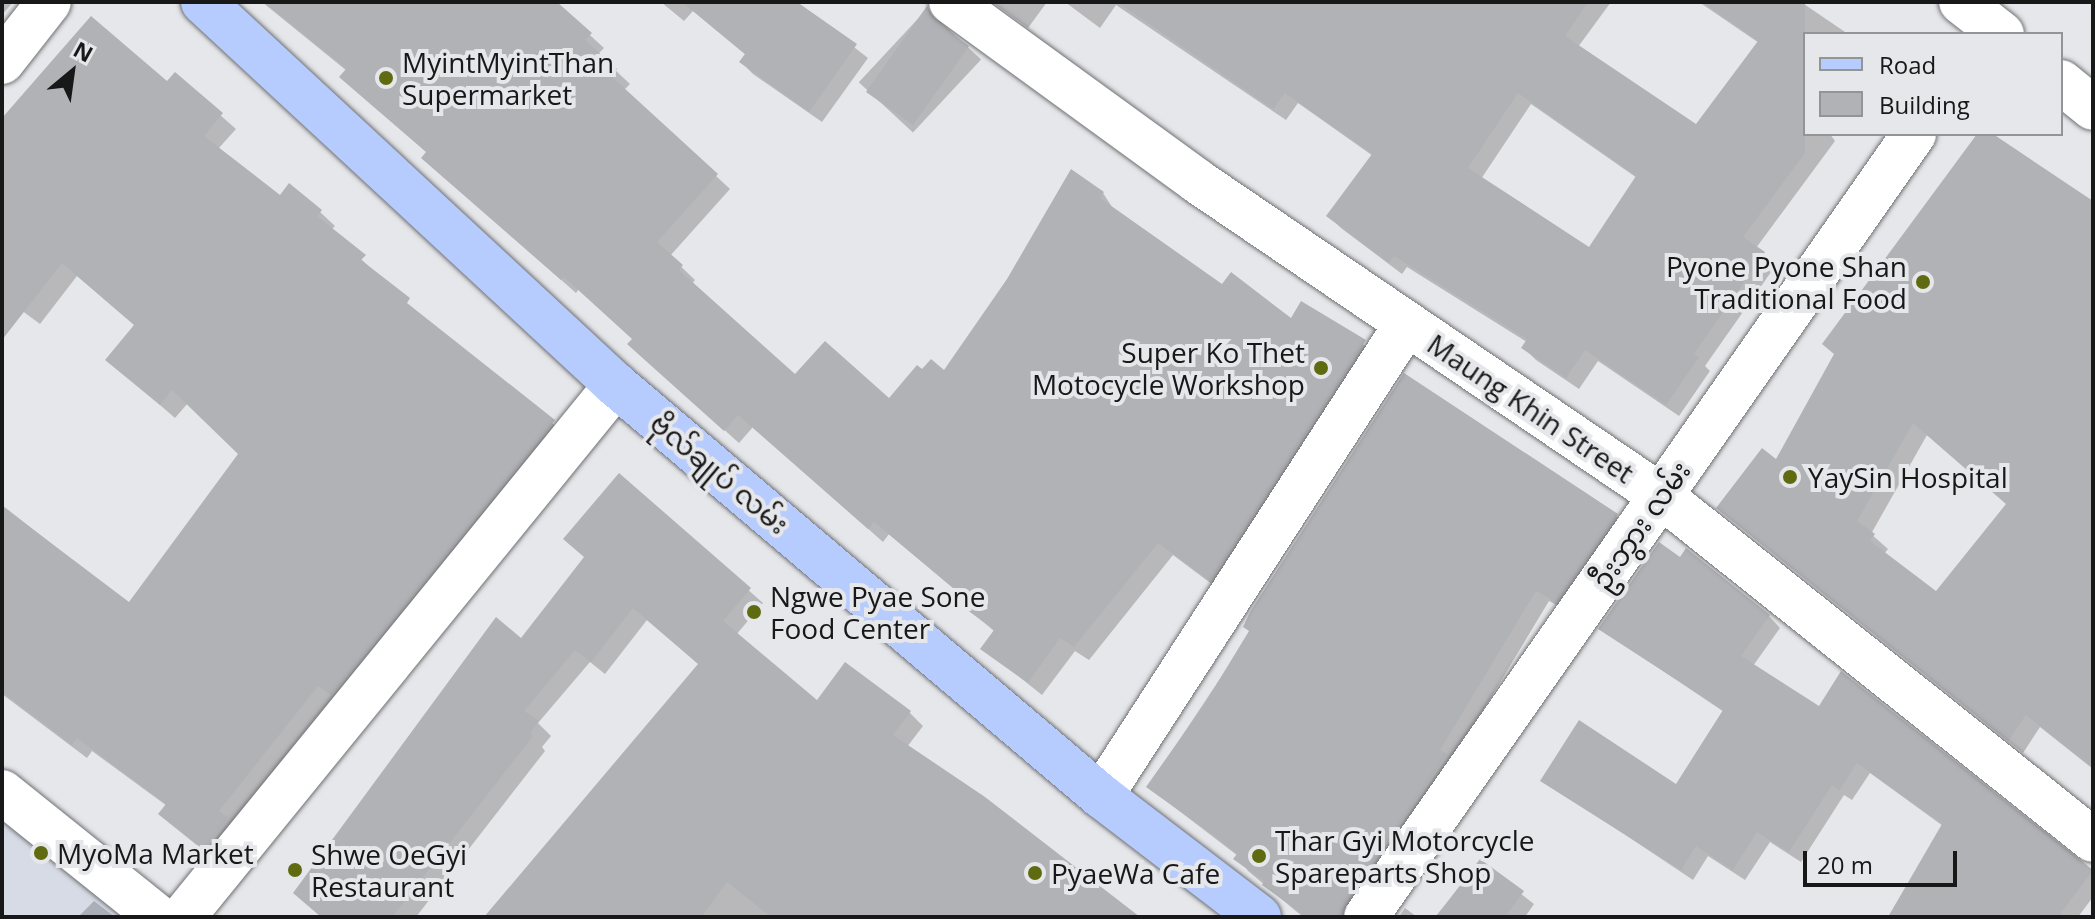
<!DOCTYPE html>
<html>
<head>
<meta charset="utf-8">
<style>
  body { margin:0 }
  #map { position:relative; width:2095px; height:919px; overflow:hidden; background:#e6e7ea; font-family:"Open Sans","Noto Sans Myanmar",sans-serif }
  div>[style] { position:absolute }
  .built>* { inset:0; background:#d6dbe5 }
  .shadow>* { inset:0; background:#0003; transform-origin:0 0 }
  .building>* { inset:0; background:#b1b2b6 }
  .roads { filter:drop-shadow(0 0 2px #6f7073) drop-shadow(0 0 2px #6f7073) }
  .minor>* { height:44px; margin:-22px; padding:0 22px; transform-origin:22px; border-radius:22px; background:#fff }
  .major>* { height:44px; margin:-22px; padding:0 22px; transform-origin:22px; border-radius:22px; background:#b6cbfe }
  .dots>* { width:22px; height:22px; translate:-50% -50%; box-sizing:border-box; border:4px solid #e6e7ea; border-radius:50% }
  span { translate:-50% -50%; white-space:nowrap; text-align:center; line-height:1.15; -webkit-text-stroke:8px #e6e7ea; paint-order:stroke }
  .poi-label { font-size:28px; color:#181819 }
  .left { translate:0 -50%; text-align:left }
  .right { translate:-100% -50%; text-align:right }
  .street-label { font-size:28px; color:#181819 }
  .frame { position:absolute; inset:0; border:4px solid #181819; pointer-events:none }
  .legend { position:absolute; left:1803px; top:32px; width:260px; height:104px; box-sizing:border-box; background:#e6e7ea; border:2px solid #949496; margin:0; padding:10px 14px; list-style:none; font-size:24px; color:#181819 }
  .legend li { display:flex; align-items:center; gap:16px; height:40px }
  .legend b { width:40px; border:2px solid #949496 }
  .north { position:absolute; left:32px; top:32px; width:80px; height:80px; -webkit-text-stroke:6px #e6e7ea; paint-order:stroke; rotate:29deg; font-size:22px; font-weight:700; line-height:32px; text-align:center; color:#181819 }
  .north::after { content:''; display:block; margin:auto; width:28px; height:36px; background:#181819; clip-path:polygon(50% 0,100% 100%,50% 72%,0 100%) }
  .scale { position:absolute; left:1803px; top:851px; width:154px; height:36px; box-sizing:border-box; border:4px solid #181819; border-top:0; padding-left:10px; font-size:24px; line-height:28px; white-space:nowrap; color:#181819; -webkit-text-stroke:6px #e6e7ea; paint-order:stroke }
</style>
</head>
<body>
<div id="map">
  <div class="built">
    <i style="clip-path:polygon(2px 788px,158px 917px,2px 917px)"></i>
  </div>
  <div class="shadow">
    <i style="clip-path:polygon(2px 2px,13px 2px,2px 15px)"></i>
    <i style="clip-path:polygon(262px 2px,554px 2px,604px 48px,598px 54px,630px 84px,624px 90px,730px 189px,670px 256px,695px 280px,692px 284px,796px 377px,889px 401px,923px 371px,945px 374px,1103px 193px,1114px 210px,1223px 286px,1292px 321px,1302px 304px,1379px 355px,1225px 594px,1173px 555px,1089px 660px,1075px 651px,1042px 695px,983px 648px,995px 632px,969px 609px,972px 604px,889px 534px,883px 542px,753px 427px,739px 443px,644px 358px,634px 339px,579px 289px,576px 293px,438px 171px,428px 153px,341px 77px,347px 71px)"></i>
    <i style="clip-path:polygon(661px 2px,796px 2px,868px 58px,822px 122px,753px 74px,741px 62px,746px 55px,693px 11px,684px 21px)"></i>
    <i style="clip-path:polygon(992px 2px,1047px 2px,1028px 28px)"></i>
    <i style="clip-path:polygon(evenodd,1065px 2px,1611px 2px,1578px 47px,1696px 127px,1759px 43px,1699px 2px,1801px 2px,1848px 34px,1805px 34px,1805px 134px,1830px 134px,1835px 141px,1756px 248px,1776px 265px,1705px 366px,1710px 371px,1679px 416px,1598px 361px,1579px 389px,1536px 360px,1524px 348px,1527px 342px,1407px 267px,1402px 274px,1341px 228px,1329px 216px,1373px 156px,1298px 103px,1286px 120px,1116px 5px,1100px 28px,1065px 2px,1531px 104px,1637px 178px,1590px 250px,1481px 179px,1531px 104px)"></i>
    <i style="left:927px;top:9px;width:74px;height:100px;rotate:43deg"></i>
    <i style="clip-path:polygon(175px 75px,236px 129px,218px 149px,280px 198px,320px 212px,335px 226px,331px 230px,421px 317px,568px 436px,218px 862px,160px 814px,167px 806px,92px 751px,87px 758px,2px 694px,2px 505px,130px 605px,240px 454px,188px 403px,175px 418px,108px 360px,136px 326px,77px 276px,40px 324px,2px 296px,2px 121px,167px 84px)"></i>
    <i style="clip-path:polygon(evenodd,1979px 134px,1989px 134px,2093px 251px,2093px 769px,2040px 727px,2023px 753px,1719px 508px,1777px 462px,1979px 134px,1927px 435px,2008px 505px,1936px 594px,1884px 554px,1888px 549px,1871px 534px,1927px 435px)"></i>
    <i style="clip-path:polygon(619px 476px,763px 603px,736px 635px,817px 702px,909px 712px,923px 726px,907px 747px,1139px 917px,487px 917px,700px 665px,647px 620px,605px 674px,590px 662px,538px 723px,551px 736px,542px 747px,545px 751px,416px 917px,322px 917px,586px 558px)"></i>
    <i style="clip-path:polygon(1616px 516px,1628px 528px,1569px 612px,1549px 601px,1359px 917px,1303px 917px,1248px 871px,1238px 856px,1148px 787px,1251px 632px)"></i>
    <i style="clip-path:polygon(1769px 616px,1780px 628px,1753px 666px,1820px 709px,1842px 674px,2093px 872px,2093px 897px,2078px 917px,1890px 917px,1943px 826px,1870px 773px,1852px 800px,1844px 795px,1801px 862px,1770px 842px,1745px 880px,1708px 856px,1693px 880px,1543px 780px,1677px 787px,1724px 712px,1601px 629px)"></i>
    <i style="clip-path:polygon(1480px 862px,1534px 904px,1525px 917px,1435px 917px)"></i>
    <i style="clip-path:polygon(94px 901px,115px 917px,78px 917px)"></i>
    <i style="clip-path:polygon(1405px 908px,1417px 917px,1399px 917px)"></i>
  </div>
  <div class="building">
    <i style="clip-path:polygon(264px 2px,557px 2px,592px 33px,585px 40px,617px 69px,611px 76px,718px 174px,657px 242px,683px 265px,679px 270px,795px 374px,825px 341px,889px 398px,917px 365px,922px 369px,931px 359px,944px 370px,1007px 279px,1071px 169px,1104px 192px,1100px 198px,1222px 284px,1231px 272px,1291px 318px,1301px 301px,1366px 340px,1210px 581px,1158px 543px,1074px 647px,1060px 638px,1028px 683px,980px 649px,994px 630px,966px 609px,971px 603px,874px 522px,868px 529px,738px 415px,724px 431px,627px 344px,632px 339px,564px 277px,561px 280px,421px 158px,426px 152px,339px 77px,346px 69px)"></i>
    <i style="clip-path:polygon(682px 2px,797px 2px,857px 44px,809px 112px,739px 62px,745px 54px)"></i>
    <i style="clip-path:polygon(evenodd,1117px 2px,1588px 2px,1565px 36px,1696px 124px,1758px 41px,1702px 2px,1805px 2px,1805px 153px,1743px 237px,1765px 252px,1694px 354px,1699px 357px,1666px 405px,1585px 350px,1566px 378px,1521px 348px,1527px 339px,1394px 256px,1389px 263px,1326px 216px,1372px 154px,1285px 93px,1273px 109px,1117px 2px,1518px 93px,1636px 176px,1589px 247px,1468px 168px,1518px 93px)"></i>
    <i style="clip-path:polygon(927px 6px,936px 22px,969px 46px,913px 125px,866px 92px)"></i>
    <i style="clip-path:polygon(91px 16px,167px 81px,175px 72px,223px 113px,204px 136px,280px 195px,289px 183px,322px 210px,317px 216px,366px 255px,361px 260px,410px 298px,407px 303px,555px 420px,331px 695px,318px 686px,219px 811px,228px 818px,203px 850px,158px 814px,166px 804px,77px 738px,72px 745px,2px 692px,2px 506px,129px 602px,238px 454px,172px 390px,160px 405px,105px 360px,134px 325px,62px 263px,2px 340px,2px 118px)"></i>
    <i style="clip-path:polygon(evenodd,1977px 134px,1993px 134px,2093px 201px,2093px 768px,2026px 715px,2008px 741px,1716px 508px,1762px 448px,1776px 459px,1834px 354px,1822px 344px,1977px 134px,1913px 423px,2006px 504px,1936px 591px,1870px 541px,1875px 534px,1857px 521px,1913px 423px)"></i>
    <i style="clip-path:polygon(1404px 373px,1618px 514px,1556px 602px,1536px 591px,1440px 750px,1447px 754px,1346px 903px,1341px 917px,1306px 917px,1262px 885px,1264px 881px,1233px 859px,1237px 854px,1213px 835px,1146px 787px,1204px 705px,1249px 631px,1243px 627px,1250px 612px)"></i>
    <i style="clip-path:polygon(619px 473px,751px 588px,723px 621px,817px 700px,845px 662px,911px 711px,893px 735px,985px 797px,1140px 917px,771px 917px,727px 882px,701px 917px,484px 917px,698px 664px,633px 608px,591px 662px,575px 650px,524px 711px,539px 721px,530px 733px,533px 736px,392px 917px,321px 917px,293px 893px,496px 617px,521px 638px,584px 557px,563px 539px)"></i>
    <i style="clip-path:polygon(1659px 542px,1680px 557px,1686px 548px,1770px 615px,1741px 656px,1819px 706px,1841px 671px,2093px 870px,2058px 917px,1888px 917px,1942px 824px,1857px 763px,1840px 790px,1832px 785px,1789px 852px,1757px 832px,1733px 870px,1696px 846px,1681px 870px,1540px 781px,1579px 720px,1676px 784px,1723px 710px,1598px 629px)"></i>
    <i style="clip-path:polygon(1480px 859px,1524px 891px,1505px 917px,1436px 917px)"></i>
  </div>
  <div class="roads">
    <div class="minor">
      <i style="left:951px;top:2px;width:304px;rotate:36deg"></i>
      <i style="left:1197px;top:181px;width:561px;rotate:34.17deg"></i>
      <i style="left:1661px;top:496px;width:552px;rotate:38.53deg"></i>
      <i style="left:1961px;top:2px;width:52px;rotate:38deg"></i>
      <i style="left:2px;top:62px;width:76px;rotate:-51.9deg"></i>
      <i style="left:2061px;top:82px;width:41px;rotate:39.1deg"></i>
      <i style="left:2px;top:792px;width:200px;rotate:38.7deg"></i>
      <i style="left:1101px;top:796px;width:563px;rotate:-57.1deg"></i>
      <i style="left:183px;top:917px;width:686px;rotate:-50.86deg"></i>
      <i style="left:1366px;top:917px;width:956px;rotate:-55.01deg"></i>
    </div>
    <div class="major">
      <i style="left:203px;top:2px;width:563px;rotate:42.84deg"></i>
      <i style="left:616px;top:385px;width:636px;rotate:40.28deg"></i>
      <i style="left:1101px;top:796px;width:199px;rotate:37.4deg"></i>
    </div>
  </div>
  <div class="dots">
    <i style="left:386px;top:78px;background:#606a11"></i>
    <i style="left:1923px;top:282px;background:#606a11"></i>
    <i style="left:1321px;top:368px;background:#606a11"></i>
    <i style="left:1790px;top:477px;background:#606a11"></i>
    <i style="left:754px;top:612px;background:#606a11"></i>
    <i style="left:41px;top:853px;background:#606a11"></i>
    <i style="left:1259px;top:856px;background:#606a11"></i>
    <i style="left:295px;top:870px;background:#606a11"></i>
    <i style="left:1035px;top:873px;background:#606a11"></i>
  </div>
  <div class="poi-label">
    <span class="left" style="left:402px;top:78px">MyintMyintThan<br>Supermarket</span>
    <span class="right" style="left:1907px;top:282px">Pyone Pyone Shan<br>Traditional Food</span>
    <span class="right" style="left:1305px;top:368px">Super Ko Thet<br>Motocycle Workshop</span>
    <span class="left" style="left:1808px;top:477px">YaySin Hospital</span>
    <span class="left" style="left:770px;top:612px">Ngwe Pyae Sone<br>Food Center</span>
    <span class="left" style="left:1275px;top:856px">Thar Gyi Motorcycle<br>Spareparts Shop</span>
    <span class="left" style="left:57px;top:853px">MyoMa Market</span>
    <span class="left" style="left:311px;top:870px">Shwe OeGyi<br>Restaurant</span>
    <span class="left" style="left:1051px;top:873px">PyaeWa Cafe</span>
  </div>
  <div class="street-label">
    <span style="left:1531px;top:408px;rotate:34deg">Maung Khin Street</span>
    <span style="left:720px;top:473px;rotate:40deg">ဗိုလ်ချုပ် လမ်း</span>
    <span style="left:1640px;top:525px;rotate:-55deg">ဦးဘွား လမ်း</span>
  </div>
  <div class="frame"></div>
  <ul class="legend">
  <li><b style="height:10px;background:#b6cbfe"></b>Road</li>
  <li><b style="height:22px;background:#b1b2b6"></b>Building</li>
  </ul>
  <div class="north">N</div>
  <div class="scale">20 m</div>
</div>
</body>
</html>
